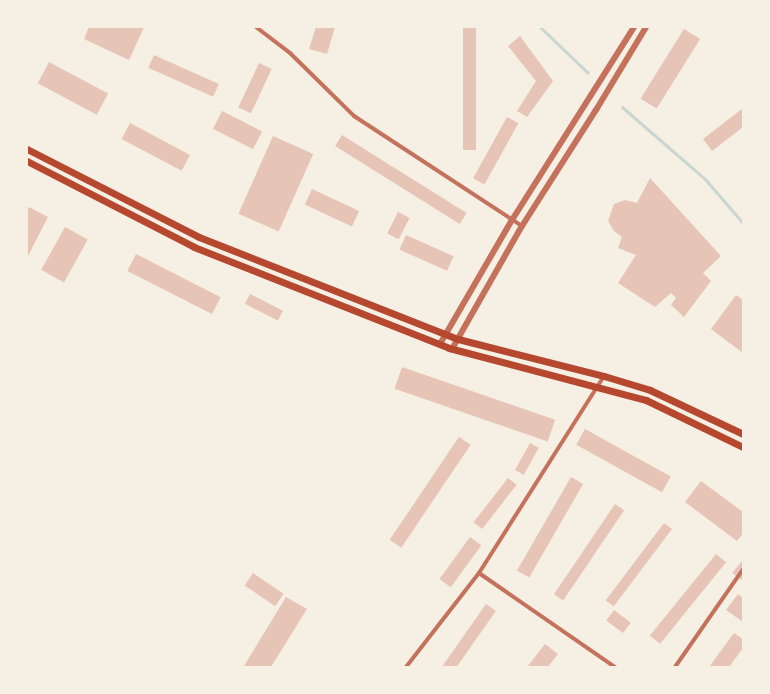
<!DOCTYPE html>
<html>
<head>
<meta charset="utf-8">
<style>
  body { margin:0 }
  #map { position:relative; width:770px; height:694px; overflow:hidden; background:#f6efe4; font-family:"IBM Plex Serif",serif }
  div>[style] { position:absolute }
  .stream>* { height:3px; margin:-1.5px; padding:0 1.5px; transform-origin:1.5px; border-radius:1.5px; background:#c9d6d2 }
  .building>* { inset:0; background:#e6c5b7; transform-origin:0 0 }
  .minor>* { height:4px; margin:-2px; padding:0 2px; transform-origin:2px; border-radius:2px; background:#c5725c }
  .tertiary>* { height:6px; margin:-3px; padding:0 3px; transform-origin:3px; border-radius:3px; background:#c5725c }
  .secondary>* { height:7px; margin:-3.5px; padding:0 3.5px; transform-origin:3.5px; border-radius:3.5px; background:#b5482f }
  span { translate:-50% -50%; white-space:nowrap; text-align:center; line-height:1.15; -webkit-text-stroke:4px #f6efe4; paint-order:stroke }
  .frame { position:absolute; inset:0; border:28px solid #f6efe4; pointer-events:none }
</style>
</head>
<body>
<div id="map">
  <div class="stream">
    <i style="left:540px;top:27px;width:66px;rotate:43.8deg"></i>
    <i style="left:622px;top:107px;width:110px;rotate:40.9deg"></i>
    <i style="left:705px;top:179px;width:58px;rotate:49.2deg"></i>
  </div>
  <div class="building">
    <i style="clip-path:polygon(89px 27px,144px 27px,129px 60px,84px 39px)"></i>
    <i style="clip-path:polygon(316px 27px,335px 27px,327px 54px,309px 49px)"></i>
    <i style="left:463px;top:27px;width:13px;height:123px"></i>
    <i style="left:684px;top:29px;width:19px;height:82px;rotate:32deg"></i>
    <i style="clip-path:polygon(520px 36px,553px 81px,527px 117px,517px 111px,536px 81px,508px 46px)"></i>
    <i style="left:154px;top:55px;width:71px;height:14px;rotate:24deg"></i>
    <i style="left:49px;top:62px;width:67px;height:24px;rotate:28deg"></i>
    <i style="left:259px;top:63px;width:14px;height:49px;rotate:25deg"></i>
    <i style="clip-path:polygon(743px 108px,743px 127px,712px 151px,703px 139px)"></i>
    <i style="left:222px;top:111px;width:45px;height:20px;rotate:27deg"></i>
    <i style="left:507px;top:117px;width:13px;height:70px;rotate:29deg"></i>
    <i style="left:130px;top:123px;width:68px;height:18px;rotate:28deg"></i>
    <i style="left:342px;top:135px;width:147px;height:13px;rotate:32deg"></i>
    <i style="left:273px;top:136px;width:44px;height:85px;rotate:24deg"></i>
    <i style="clip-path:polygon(650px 178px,721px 256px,703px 273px,711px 281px,684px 317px,671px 305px,676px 298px,671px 293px,655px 307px,618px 283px,636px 255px,618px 248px,622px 237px,614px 231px,608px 221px,614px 204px,625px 200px,637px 203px)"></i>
    <i style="left:312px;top:189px;width:52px;height:17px;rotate:25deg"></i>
    <i style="clip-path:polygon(29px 207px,48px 217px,27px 258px,27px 211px)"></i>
    <i style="left:398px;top:212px;width:13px;height:24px;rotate:27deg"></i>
    <i style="left:65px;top:227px;width:26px;height:49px;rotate:29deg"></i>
    <i style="left:406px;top:235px;width:52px;height:16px;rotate:24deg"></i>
    <i style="left:136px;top:254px;width:95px;height:19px;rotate:27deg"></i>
    <i style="left:250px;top:294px;width:37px;height:11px;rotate:27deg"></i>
    <i style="clip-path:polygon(736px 295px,743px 300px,743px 353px,711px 329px)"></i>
    <i style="left:402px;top:367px;width:162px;height:23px;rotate:19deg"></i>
    <i style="left:585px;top:429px;width:98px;height:18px;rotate:29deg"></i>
    <i style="left:459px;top:437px;width:14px;height:124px;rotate:34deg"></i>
    <i style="left:530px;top:443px;width:10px;height:31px;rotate:29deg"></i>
    <i style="left:571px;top:477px;width:14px;height:108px;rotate:30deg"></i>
    <i style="left:508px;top:478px;width:11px;height:56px;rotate:38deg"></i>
    <i style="clip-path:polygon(701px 481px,743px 512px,743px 533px,737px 541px,685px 502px)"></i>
    <i style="left:615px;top:504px;width:11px;height:109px;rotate:34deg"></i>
    <i style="left:664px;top:523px;width:10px;height:97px;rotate:37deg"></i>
    <i style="left:470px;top:537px;width:14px;height:52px;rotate:36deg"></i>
    <i style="left:716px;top:554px;width:13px;height:105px;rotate:39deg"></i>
    <i style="clip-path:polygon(743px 560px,743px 581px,732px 573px)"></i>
    <i style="left:253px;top:573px;width:37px;height:15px;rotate:34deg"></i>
    <i style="clip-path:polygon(738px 594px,743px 598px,743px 622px,726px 610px)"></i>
    <i style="clip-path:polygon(286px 597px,307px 609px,271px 667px,246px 667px,244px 666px)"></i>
    <i style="left:486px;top:604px;width:12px;height:77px;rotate:35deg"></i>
    <i style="left:614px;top:610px;width:21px;height:13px;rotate:37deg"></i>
    <i style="clip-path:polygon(734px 633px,743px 639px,743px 648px,729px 667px,709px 667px)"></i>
    <i style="clip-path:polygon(545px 644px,558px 654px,548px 667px,527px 667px)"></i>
  </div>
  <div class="minor">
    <i style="left:256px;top:27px;width:43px;rotate:37.4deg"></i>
    <i style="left:290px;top:53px;width:90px;rotate:44.5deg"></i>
    <i style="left:354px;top:116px;width:201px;rotate:33.2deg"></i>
    <i style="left:479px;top:573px;width:165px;rotate:34.7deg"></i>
    <i style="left:406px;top:667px;width:119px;rotate:-52.2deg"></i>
    <i style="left:479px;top:573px;width:233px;rotate:-57.6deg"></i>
    <i style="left:675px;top:667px;width:119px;rotate:-55.2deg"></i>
  </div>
  <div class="tertiary">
    <i style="left:440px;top:344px;width:143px;rotate:-59.9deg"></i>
    <i style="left:512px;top:220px;width:228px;rotate:-57.7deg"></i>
    <i style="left:452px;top:349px;width:142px;rotate:-60.4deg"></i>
    <i style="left:522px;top:226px;width:138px;rotate:-57.5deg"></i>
    <i style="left:596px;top:110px;width:97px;rotate:-58.9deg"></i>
  </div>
  <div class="secondary">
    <i style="left:27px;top:149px;width:193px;rotate:27.1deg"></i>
    <i style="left:199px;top:237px;width:278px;rotate:21.5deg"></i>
    <i style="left:458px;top:339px;width:151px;rotate:14.2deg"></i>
    <i style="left:604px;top:376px;width:48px;rotate:16.9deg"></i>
    <i style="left:650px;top:390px;width:103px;rotate:25.3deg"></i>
    <i style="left:27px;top:161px;width:188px;rotate:27.2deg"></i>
    <i style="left:194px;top:247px;width:274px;rotate:21.6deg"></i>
    <i style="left:449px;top:348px;width:204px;rotate:14.8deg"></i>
    <i style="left:646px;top:400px;width:108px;rotate:25.9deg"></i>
  </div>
  <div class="frame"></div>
</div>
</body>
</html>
